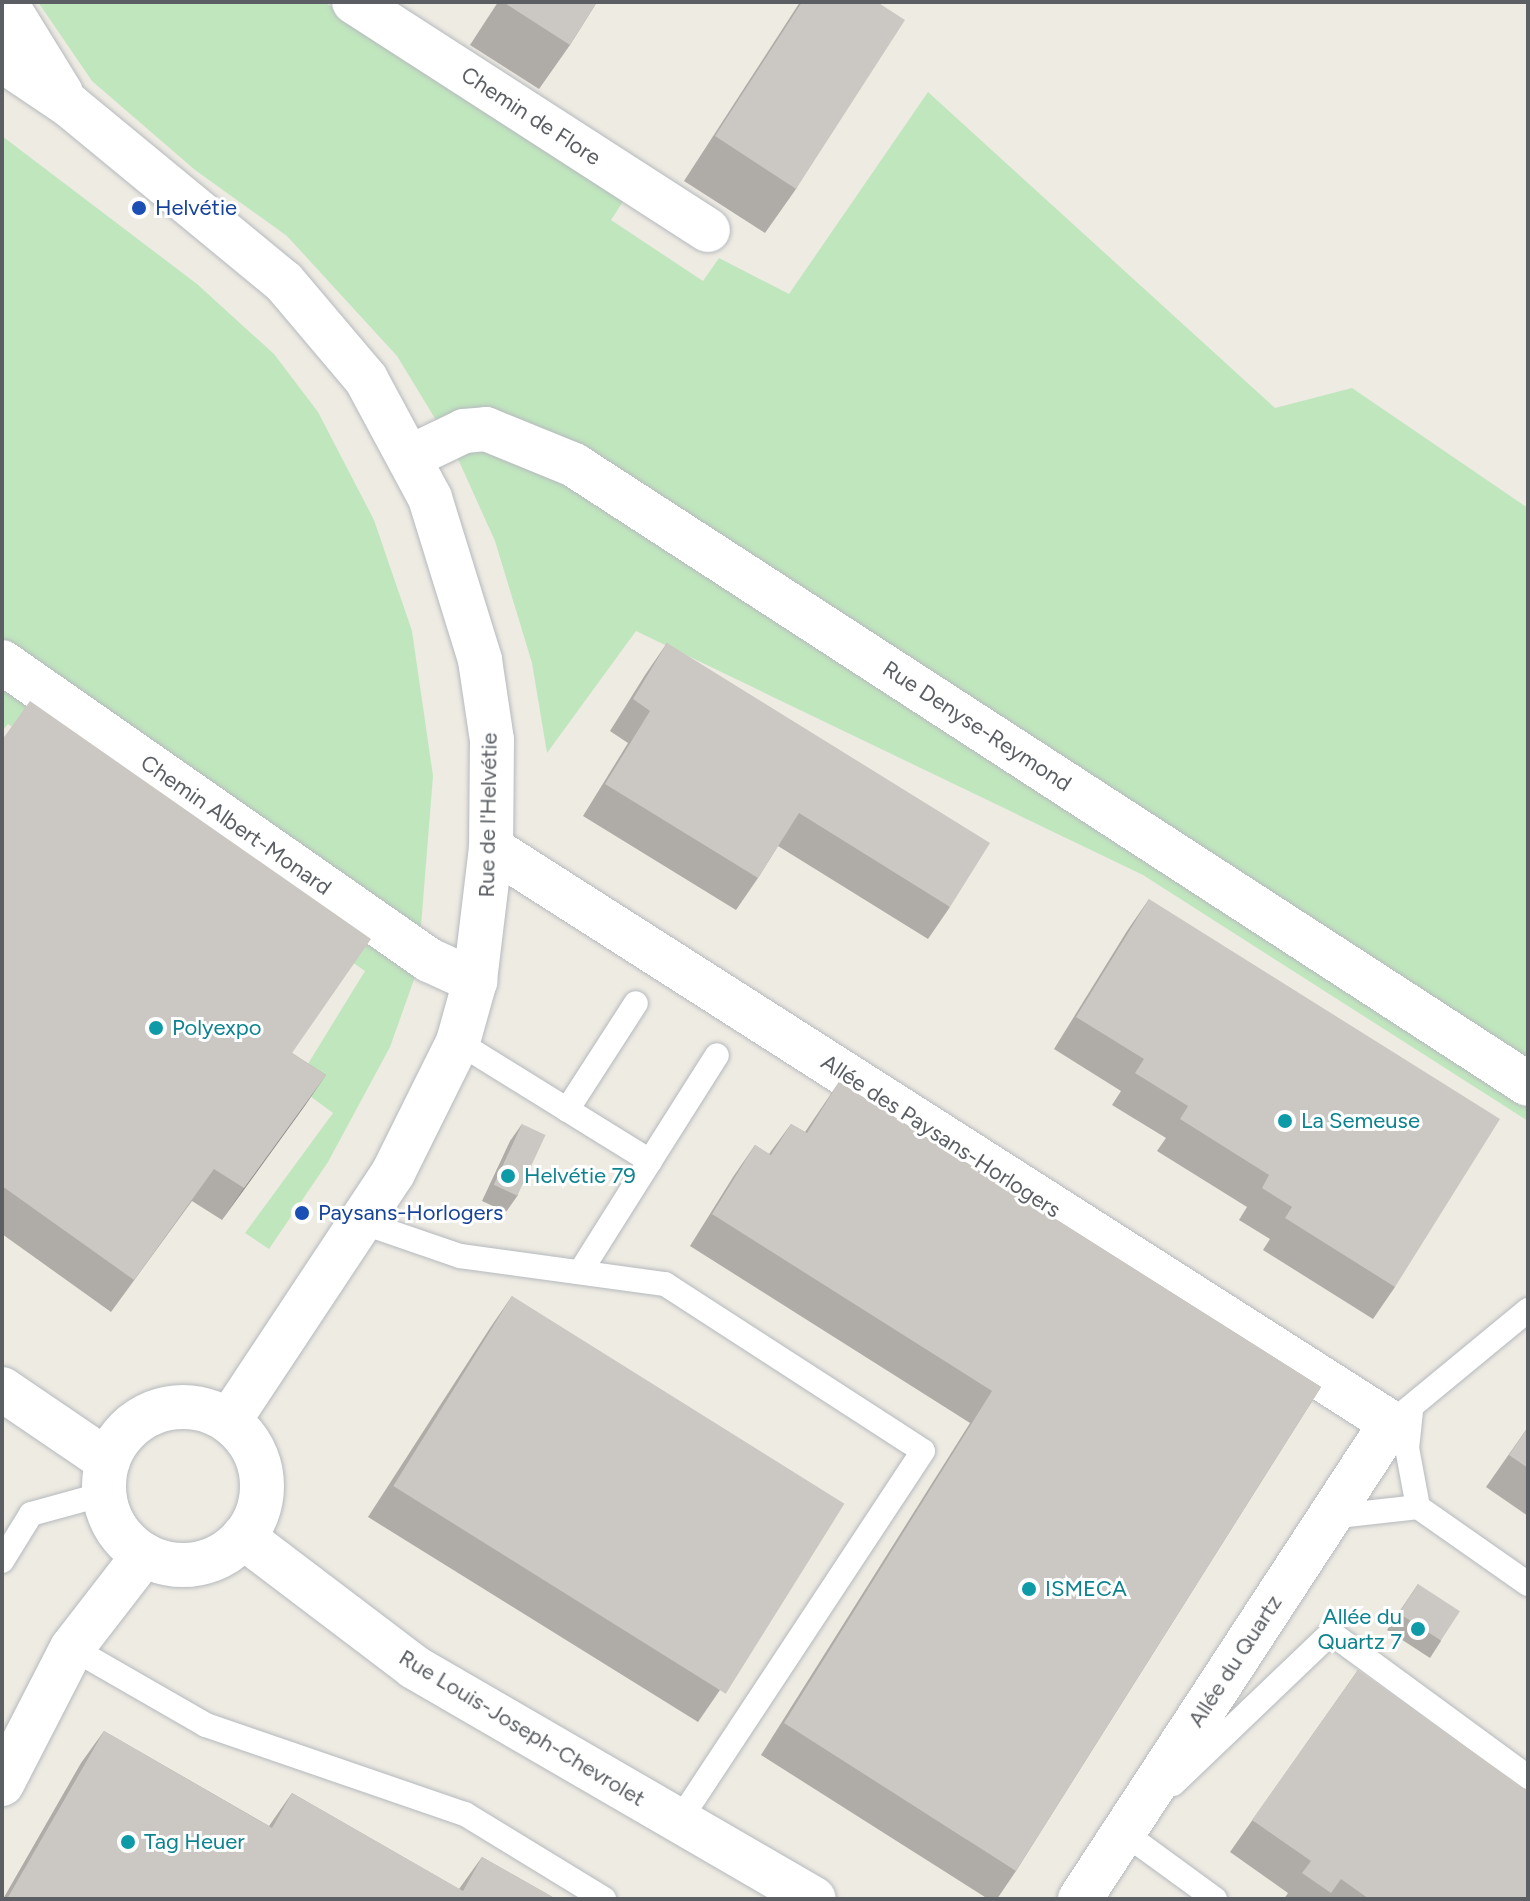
<!DOCTYPE html>
<html>
<head>
<meta charset="utf-8">
<style>
  body { margin:0 }
  #map { position:relative; width:1530px; height:1901px; overflow:hidden; background:#eeebe3; font-family:Figtree,sans-serif }
  div>[style] { position:absolute }
  .green>* { inset:0; background:#c0e6be }
  .roads { filter:drop-shadow(0 0 2px #b5b9bd) drop-shadow(0 0 2px #b5b9bd) }
  .service>* { height:24px; margin:-12px; padding:0 12px; transform-origin:12px; border-radius:12px; background:#fff }
  .minor>* { height:44px; margin:-22px; padding:0 22px; transform-origin:22px; border-radius:22px; background:#fff }
  .secondary>* { height:44px; margin:-22px; padding:0 22px; transform-origin:22px; border-radius:22px; background:#fff }
  .secondary>.ring { margin:-22px; padding:0; box-sizing:content-box; background:none; border:44px solid #fff; border-radius:50% }
  .wall>* { inset:0; background:#afaba7 }
  .shaded-wall>* { inset:0; background:#8e8b88 }
  .building>* { inset:0; background:#cbc7c2; transform-origin:0 0 }
  .dots>* { width:22px; height:22px; translate:-50% -50%; box-sizing:border-box; border:4px solid #fff; border-radius:50% }
  span { translate:-50% -50%; white-space:nowrap; text-align:center; line-height:1.15; -webkit-text-stroke:6px #fff; paint-order:stroke }
  .street-label { font-size:22px; color:#5b5f64 }
  .transit-label { font-size:22px; color:#164399 }
  .left { translate:0 -50%; text-align:left }
  .culture-label { font-size:22px; color:#0d838f }
  .right { translate:-100% -50%; text-align:right }
  .frame { position:absolute; inset:0; border:4px solid #5b5f64; pointer-events:none }
</style>
</head>
<body>
<div id="map">
  <div class="green">
    <i style="clip-path:polygon(38px 2px,324px 2px,626px 197px,611px 220px,703px 281px,719px 258px,789px 294px,928px 92px,1275px 408px,1352px 388px,1528px 508px,1528px 1121px,1143px 875px,636px 631px,547px 753px,532px 663px,495px 541px,453px 448px,397px 356px,287px 236px,195px 170px,92px 81px)"></i>
    <i style="clip-path:polygon(2px 136px,197px 284px,274px 354px,318px 412px,374px 520px,412px 631px,433px 776px,421px 926px,390px 915px,2px 651px)"></i>
    <i style="clip-path:polygon(2px 685px,416px 974px,390px 1047px,328px 1162px,269px 1249px,245px 1233px,333px 1113px,295px 1085px,365px 971px,8px 724px,2px 731px)"></i>
  </div>
  <div class="roads">
    <div class="service">
      <i style="left:458px;top:1042px;width:226px;rotate:31.8deg"></i>
      <i style="left:650px;top:1161px;width:131px;rotate:122.2deg"></i>
      <i style="left:567px;top:1110px;width:127px;rotate:-57.2deg"></i>
      <i style="left:650px;top:1161px;width:125px;rotate:-57.7deg"></i>
      <i style="left:361px;top:1222px;width:105px;rotate:19deg"></i>
      <i style="left:460px;top:1256px;width:207px;rotate:7.8deg"></i>
      <i style="left:665px;top:1284px;width:307px;rotate:32.9deg"></i>
      <i style="left:923px;top:1451px;width:442px;rotate:123.4deg"></i>
      <i style="left:1411px;top:1411px;width:37px;rotate:96deg"></i>
      <i style="left:1407px;top:1448px;width:60px;rotate:79.4deg"></i>
      <i style="left:1391px;top:1423px;width:178px;rotate:-39.5deg"></i>
      <i style="left:1329px;top:1517px;width:90px;rotate:-6.4deg"></i>
      <i style="left:1418px;top:1507px;width:134px;rotate:35deg"></i>
      <i style="left:2px;top:1561px;width:55px;rotate:-58.3deg"></i>
      <i style="left:31px;top:1514px;width:76px;rotate:-15.3deg"></i>
      <i style="left:72px;top:1648px;width:155px;rotate:29.9deg"></i>
      <i style="left:206px;top:1725px;width:274px;rotate:19deg"></i>
      <i style="left:465px;top:1814px;width:163px;rotate:31.4deg"></i>
      <i style="left:1173px;top:1784px;width:219px;rotate:-43.7deg"></i>
      <i style="left:1331px;top:1633px;width:244px;rotate:36.2deg"></i>
      <i style="left:1129px;top:1826px;width:8px;rotate:135deg"></i>
      <i style="left:1123px;top:1832px;width:114px;rotate:36.1deg"></i>
    </div>
    <div class="minor">
      <i style="left:5px;top:2px;width:107px;rotate:58.4deg"></i>
      <i style="left:354px;top:2px;width:421px;rotate:32.8deg"></i>
      <i style="left:2px;top:60px;width:81px;rotate:33.9deg"></i>
      <i style="left:69px;top:105px;width:278px;rotate:39.5deg"></i>
      <i style="left:284px;top:282px;width:127px;rotate:49.8deg"></i>
      <i style="left:366px;top:379px;width:135px;rotate:61.7deg"></i>
      <i style="left:430px;top:498px;width:170px;rotate:72.8deg"></i>
      <i style="left:480px;top:660px;width:81px;rotate:81.5deg"></i>
      <i style="left:492px;top:740px;width:108px;rotate:90.5deg"></i>
      <i style="left:491px;top:848px;width:134px;rotate:96.9deg"></i>
      <i style="left:475px;top:981px;width:63px;rotate:105.6deg"></i>
      <i style="left:458px;top:1042px;width:146px;rotate:116.4deg"></i>
      <i style="left:393px;top:1173px;width:297px;rotate:123.5deg"></i>
      <i style="left:410px;top:457px;width:60px;rotate:-25.7deg"></i>
      <i style="left:464px;top:431px;width:22px;rotate:-5deg"></i>
      <i style="left:486px;top:429px;width:95px;rotate:22.2deg"></i>
      <i style="left:574px;top:465px;width:1137px;rotate:32.98deg"></i>
      <i style="left:2px;top:662px;width:521px;rotate:34.91deg"></i>
      <i style="left:429px;top:960px;width:51px;rotate:24.5deg"></i>
      <i style="left:491px;top:848px;width:1068px;rotate:32.57deg"></i>
      <i style="left:1391px;top:1423px;width:569px;rotate:123.16deg"></i>
      <i style="left:2px;top:1784px;width:153px;rotate:-62.8deg"></i>
      <i style="left:72px;top:1648px;width:118px;rotate:-52.3deg"></i>
    </div>
    <div class="secondary">
      <i style="left:2px;top:1389px;width:128px;rotate:34.2deg"></i>
      <i class="ring" style="left:104px;top:1407px;width:114px;height:114px"></i>
      <i style="left:243px;top:1537px;width:215px;rotate:37.2deg"></i>
      <i style="left:414px;top:1667px;width:462px;rotate:30.1deg"></i>
    </div>
  </div>
  <div class="wall">
    <i style="clip-path:polygon(498px 2px,597px 2px,570px 45px,539px 89px,470px 45px)"></i>
    <i style="clip-path:polygon(800px 2px,877px 2px,796px 189px,765px 233px,684px 181px)"></i>
    <i style="clip-path:polygon(667px 643px,950px 907px,928px 939px,778px 846px,758px 878px,736px 910px,583px 816px,628px 743px,610px 731px,645px 675px)"></i>
    <i style="clip-path:polygon(2px 740px,292px 1053px,326px 1075px,222px 1220px,192px 1201px,111px 1312px,2px 1234px)"></i>
    <i style="clip-path:polygon(1149px 899px,1395px 1287px,1373px 1319px,1263px 1250px,1270px 1239px,1239px 1220px,1247px 1207px,1157px 1151px,1166px 1138px,1112px 1105px,1121px 1091px,1054px 1049px,1127px 931px)"></i>
    <i style="clip-path:polygon(839px 1082px,1321px 1387px,1016px 1871px,997px 1899px,988px 1899px,761px 1755px,970px 1423px,690px 1246px,733px 1177px,755px 1145px,769px 1154px,791px 1124px,805px 1132px)"></i>
    <i style="clip-path:polygon(522px 1124px,518px 1195px,506px 1212px,482px 1201px,510px 1141px)"></i>
    <i style="clip-path:polygon(512px 1296px,720px 1690px,698px 1722px,368px 1517px,490px 1328px)"></i>
    <i style="clip-path:polygon(1528px 1427px,1528px 1516px,1486px 1487px)"></i>
    <i style="clip-path:polygon(1418px 1584px,1441px 1641px,1430px 1658px,1387px 1630px)"></i>
    <i style="clip-path:polygon(1358px 1670px,1528px 1899px,1284px 1899px,1288px 1893px,1230px 1852px)"></i>
    <i style="clip-path:polygon(104px 1731px,269px 1826px,292px 1793px,459px 1889px,482px 1857px,556px 1899px,3px 1899px,81px 1763px)"></i>
  </div>
  <div class="shaded-wall">
    <i style="clip-path:polygon(326px 1075px,304px 1107px,222px 1220px,244px 1188px)"></i>
  </div>
  <div class="building">
    <i style="clip-path:polygon(503px 2px,597px 2px,570px 45px)"></i>
    <i style="clip-path:polygon(802px 2px,877px 2px,905px 20px,796px 189px,715px 136px)"></i>
    <i style="clip-path:polygon(667px 643px,990px 843px,950px 907px,799px 813px,758px 878px,605px 784px,650px 711px,633px 699px)"></i>
    <i style="clip-path:polygon(30px 701px,371px 939px,292px 1053px,326px 1075px,244px 1188px,214px 1169px,134px 1280px,2px 1186px,2px 740px)"></i>
    <i style="clip-path:polygon(1149px 899px,1500px 1119px,1395px 1287px,1285px 1218px,1292px 1207px,1262px 1188px,1269px 1175px,1180px 1119px,1188px 1106px,1135px 1073px,1144px 1059px,1076px 1017px)"></i>
    <i style="clip-path:polygon(839px 1082px,1321px 1387px,1016px 1871px,784px 1723px,992px 1391px,712px 1214px,755px 1145px,771px 1155px,791px 1124px,807px 1133px)"></i>
    <i style="left:522px;top:1124px;width:26px;height:67px;rotate:25deg"></i>
    <i style="left:512px;top:1296px;width:392px;height:224px;rotate:32deg"></i>
    <i style="clip-path:polygon(1528px 1427px,1528px 1468px,1509px 1455px)"></i>
    <i style="left:1418px;top:1584px;width:50px;height:35px;rotate:33deg"></i>
    <i style="clip-path:polygon(1358px 1670px,1528px 1791px,1528px 1899px,1369px 1899px,1341px 1879px,1331px 1893px,1302px 1873px,1311px 1861px,1252px 1820px)"></i>
    <i style="clip-path:polygon(104px 1731px,272px 1828px,292px 1793px,463px 1891px,482px 1857px,556px 1899px,7px 1899px)"></i>
  </div>
  <div class="dots">
    <i style="left:139px;top:208px;background:#1a4fb4"></i>
    <i style="left:156px;top:1028px;background:#0f9aa8"></i>
    <i style="left:1285px;top:1121px;background:#0f9aa8"></i>
    <i style="left:508px;top:1176px;background:#0f9aa8"></i>
    <i style="left:302px;top:1213px;background:#1a4fb4"></i>
    <i style="left:1029px;top:1589px;background:#0f9aa8"></i>
    <i style="left:1418px;top:1629px;background:#0f9aa8"></i>
    <i style="left:128px;top:1842px;background:#0f9aa8"></i>
  </div>
  <div class="street-label">
    <span style="left:531px;top:116px;rotate:33deg">Chemin de Flore</span>
    <span style="left:977px;top:726px;rotate:33deg">Rue Denyse-Reymond</span>
    <span style="left:488px;top:815px;rotate:-89deg">Rue de l'Helvétie</span>
    <span style="left:236px;top:825px;rotate:35deg">Chemin Albert-Monard</span>
    <span style="left:941px;top:1136px;rotate:33deg">Allée des Paysans-Horlogers</span>
    <span style="left:1235px;top:1661px;rotate:-57deg">Allée du Quartz</span>
    <span style="left:522px;top:1728px;rotate:31deg">Rue Louis-Joseph-Chevrolet</span>
  </div>
  <div class="transit-label">
    <span class="left" style="left:155px;top:208px">Helvétie</span>
    <span class="left" style="left:318px;top:1213px">Paysans-Horlogers</span>
  </div>
  <div class="culture-label">
    <span class="left" style="left:172px;top:1028px">Polyexpo</span>
    <span class="left" style="left:1301px;top:1121px">La Semeuse</span>
    <span class="left" style="left:524px;top:1176px">Helvétie 79</span>
    <span class="left" style="left:1045px;top:1589px">ISMECA</span>
    <span class="right" style="left:1402px;top:1629px">Allée du<br>Quartz 7</span>
    <span class="left" style="left:144px;top:1842px">Tag Heuer</span>
  </div>
  <div class="frame"></div>
</div>
</body>
</html>
